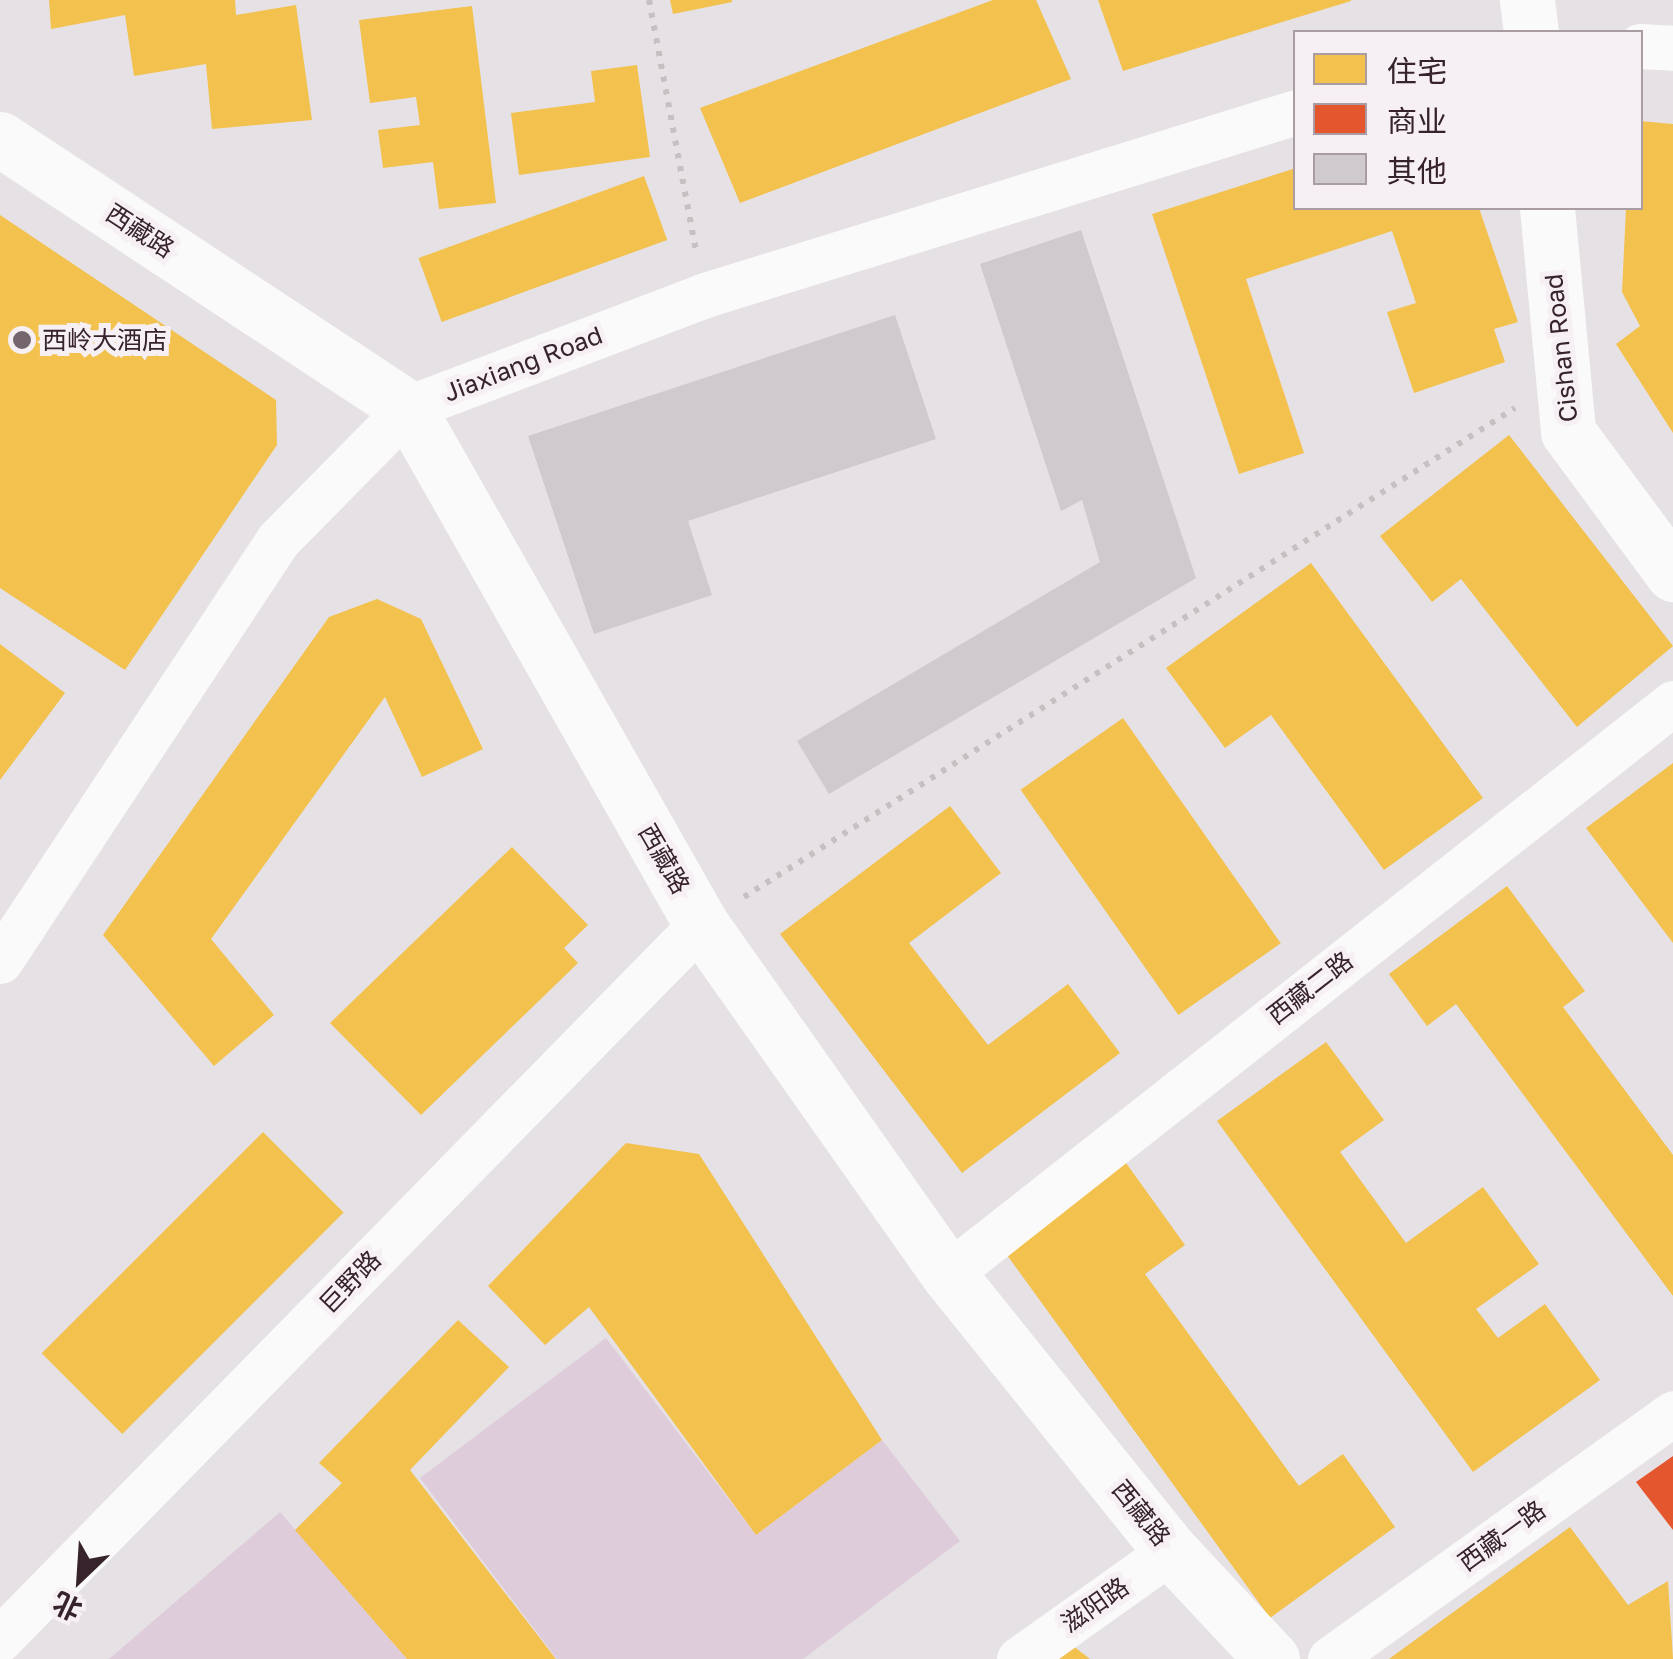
<!DOCTYPE html>
<html>
<head>
<meta charset="utf-8">
<style>
  body { margin:0 }
  #map { position:relative; width:1673px; height:1659px; overflow:hidden; background:#e6e1e4; font-family:"Golos Text","Noto Sans SC",sans-serif }
  div>[style] { position:absolute }
  .green>* { inset:0; background:#deccdb }
  .homes>* { inset:0; background:#f2c14e; transform-origin:0 0 }
  .shops>* { inset:0; background:#e4572e }
  .building>* { inset:0; background:#cfcacd }
  .path>* { height:6px; margin-top:-3px; transform-origin:0; background:repeating-linear-gradient(90deg,#c6c0c3 0 5px,transparent 0 13px) }
  .minor>* { height:45px; margin:-22.5px; padding:0 22.5px; transform-origin:22.5px; border-radius:22.5px; background:#fbfafb }
  .tertiary>* { height:55px; margin:-27.5px; padding:0 27.5px; transform-origin:27.5px; border-radius:27.5px; background:#fbfafb }
  .dots>* { width:28px; height:28px; translate:-50% -50%; box-sizing:border-box; border:5px solid #f6eff3; border-radius:50% }
  span { translate:-50% -50%; white-space:nowrap; text-align:center; line-height:1.15; -webkit-text-stroke:10px #f6eff3; paint-order:stroke }
  .street-label { font-size:25px; color:#36232b }
  .poi-label { font-size:25px; color:#36232b }
  .left { translate:0 -50%; text-align:left }
  .legend { position:absolute; left:1293px; top:30px; width:350px; height:180px; box-sizing:border-box; background:#f6eff3; border:2px solid #a99da3; margin:0; padding:12px 18px; list-style:none; font-size:30px; color:#36232b }
  .legend li { display:flex; align-items:center; gap:20px; height:50px }
  .legend b { width:50px; border:2px solid #a99da3 }
  .north { position:absolute; left:30px; top:1529px; width:100px; height:100px; -webkit-text-stroke:8px #f6eff3; paint-order:stroke; rotate:205deg; font-size:28px; font-weight:700; line-height:40px; text-align:center; color:#36232b }
  .north::after { content:''; display:block; margin:auto; width:35px; height:45px; background:#36232b; clip-path:polygon(50% 0,100% 100%,50% 72%,0 100%) }
</style>
</head>
<body>
<div id="map">
  <div class="green">
    <i style="clip-path:polygon(606px 1338px,756px 1535px,882px 1440px,960px 1541px,803px 1659px,557px 1659px,420px 1478px)"></i>
    <i style="clip-path:polygon(280px 1512px,407px 1659px,109px 1659px)"></i>
  </div>
  <div class="homes">
    <i style="clip-path:polygon(49px 0,235px 0,236px 15px,296px 5px,312px 120px,212px 129px,206px 64px,134px 76px,125px 15px,51px 29px)"></i>
    <i style="clip-path:polygon(670px 0,732px 0,732px 2px,673px 14px)"></i>
    <i style="clip-path:polygon(993px 0,1036px 0,1071px 79px,740px 203px,700px 108px)"></i>
    <i style="clip-path:polygon(1098px 0,1351px 0,1351px 1px,1123px 71px)"></i>
    <i style="clip-path:polygon(472px 6px,496px 203px,439px 209px,433px 162px,383px 168px,378px 130px,420px 125px,416px 97px,370px 103px,359px 20px)"></i>
    <i style="clip-path:polygon(637px 65px,650px 157px,519px 175px,511px 113px,595px 102px,591px 71px)"></i>
    <i style="clip-path:polygon(1640px 121px,1673px 124px,1673px 433px,1616px 344px,1640px 326px,1622px 292px,1626px 208px,1640px 208px)"></i>
    <i style="clip-path:polygon(1296px 168px,1296px 208px,1479px 208px,1518px 322px,1494px 329px,1505px 362px,1414px 393px,1387px 312px,1416px 303px,1392px 231px,1246px 279px,1304px 453px,1239px 474px,1152px 214px)"></i>
    <i style="left:644px;top:176px;width:68px;height:240px;rotate:70deg"></i>
    <i style="clip-path:polygon(0 215px,276px 400px,277px 445px,125px 670px,0 588px)"></i>
    <i style="clip-path:polygon(1509px 435px,1673px 646px,1577px 727px,1461px 579px,1432px 602px,1380px 536px)"></i>
    <i style="clip-path:polygon(1311px 563px,1483px 798px,1384px 870px,1271px 715px,1225px 748px,1166px 668px)"></i>
    <i style="clip-path:polygon(377px 599px,421px 619px,483px 749px,422px 777px,385px 697px,211px 939px,274px 1015px,214px 1066px,103px 935px,329px 617px)"></i>
    <i style="clip-path:polygon(0 644px,65px 693px,0 780px)"></i>
    <i style="left:1123px;top:718px;width:275px;height:125px;rotate:55deg"></i>
    <i style="clip-path:polygon(1673px 763px,1673px 943px,1586px 828px)"></i>
    <i style="clip-path:polygon(950px 806px,1001px 873px,909px 943px,988px 1045px,1068px 984px,1120px 1053px,962px 1173px,780px 934px)"></i>
    <i style="clip-path:polygon(512px 847px,588px 925px,564px 948px,578px 963px,421px 1115px,330px 1023px)"></i>
    <i style="clip-path:polygon(1507px 886px,1585px 991px,1563px 1007px,1673px 1155px,1673px 1296px,1456px 1004px,1427px 1026px,1389px 974px)"></i>
    <i style="clip-path:polygon(1326px 1042px,1384px 1120px,1340px 1152px,1406px 1243px,1483px 1187px,1539px 1264px,1476px 1309px,1498px 1338px,1545px 1304px,1600px 1380px,1473px 1472px,1217px 1121px)"></i>
    <i style="left:263px;top:1132px;width:114px;height:313px;rotate:45deg"></i>
    <i style="clip-path:polygon(626px 1143px,699px 1154px,882px 1440px,756px 1535px,589px 1307px,545px 1345px,488px 1286px)"></i>
    <i style="clip-path:polygon(1121px 1156px,1185px 1245px,1145px 1274px,1299px 1486px,1343px 1454px,1395px 1527px,1270px 1618px,999px 1244px)"></i>
    <i style="clip-path:polygon(458px 1320px,509px 1367px,410px 1470px,556px 1659px,407px 1659px,295px 1530px,342px 1483px,319px 1463px)"></i>
    <i style="clip-path:polygon(1570px 1527px,1628px 1605px,1668px 1581px,1673px 1659px,1389px 1659px)"></i>
    <i style="clip-path:polygon(1064px 1639px,1090px 1659px,1042px 1659px)"></i>
  </div>
  <div class="shops">
    <i style="clip-path:polygon(1673px 1456px,1673px 1530px,1636px 1482px)"></i>
  </div>
  <div class="building">
    <i style="clip-path:polygon(1081px 230px,1196px 578px,829px 794px,797px 741px,1100px 562px,1082px 500px,1061px 511px,980px 264px)"></i>
    <i style="clip-path:polygon(895px 315px,936px 439px,688px 521px,712px 595px,594px 634px,528px 436px)"></i>
  </div>
  <div class="path">
    <i style="left:649px;top:0;width:254px;rotate:79.4deg"></i>
    <i style="left:744px;top:897px;width:913px;rotate:-32.38deg"></i>
  </div>
  <div class="minor">
    <i style="left:1640px;top:46px;width:33px;rotate:3deg"></i>
    <i style="left:0;top:961px;width:505px;rotate:-56.56deg"></i>
    <i style="left:278px;top:540px;width:185px;rotate:-45.4deg"></i>
    <i style="left:408px;top:408px;width:318px;rotate:-20.8deg"></i>
    <i style="left:705px;top:295px;width:619px;rotate:-17.2deg"></i>
    <i style="left:948px;top:1274px;width:923px;rotate:-38.22deg"></i>
    <i style="left:0;top:1639px;width:1001px;rotate:-45.57deg"></i>
    <i style="left:1019px;top:1659px;width:186px;rotate:-35.4deg"></i>
    <i style="left:1330px;top:1659px;width:422px;rotate:-35.6deg"></i>
  </div>
  <div class="tertiary">
    <i style="left:1527px;top:0;width:32px;rotate:83deg"></i>
    <i style="left:0;top:139px;width:489px;rotate:33.4deg"></i>
    <i style="left:408px;top:408px;width:593px;rotate:60.41deg"></i>
    <i style="left:701px;top:924px;width:428px;rotate:54.8deg"></i>
    <i style="left:948px;top:1274px;width:356px;rotate:51.2deg"></i>
    <i style="left:1171px;top:1551px;width:148px;rotate:46.9deg"></i>
    <i style="left:1547px;top:208px;width:225px;rotate:84.6deg"></i>
    <i style="left:1568px;top:432px;width:177px;rotate:53.5deg"></i>
  </div>
  <div class="dots">
    <i style="left:22px;top:340px;background:#74666c"></i>
  </div>
  <div class="street-label">
    <span style="left:140px;top:231px;rotate:33deg">西藏路</span>
    <span style="left:1561px;top:348px;rotate:-96deg">Cishan Road</span>
    <span style="left:523px;top:364px;rotate:-21deg">Jiaxiang Road</span>
    <span style="left:664px;top:859px;rotate:60deg">西藏路</span>
    <span style="left:1310px;top:988px;rotate:-38deg">西藏二路</span>
    <span style="left:350px;top:1282px;rotate:-46deg">巨野路</span>
    <span style="left:1141px;top:1513px;rotate:51deg">西藏路</span>
    <span style="left:1502px;top:1536px;rotate:-36deg">西藏一路</span>
    <span style="left:1095px;top:1605px;rotate:-35deg">滋阳路</span>
  </div>
  <div class="poi-label">
    <span class="left" style="left:42px;top:340px">西岭大酒店</span>
  </div>
  <ul class="legend">
  <li><b style="height:28px;background:#f2c14e"></b>住宅</li>
  <li><b style="height:28px;background:#e4572e"></b>商业</li>
  <li><b style="height:28px;background:#cfcacd"></b>其他</li>
  </ul>
  <div class="north">北</div>
</div>
</body>
</html>
